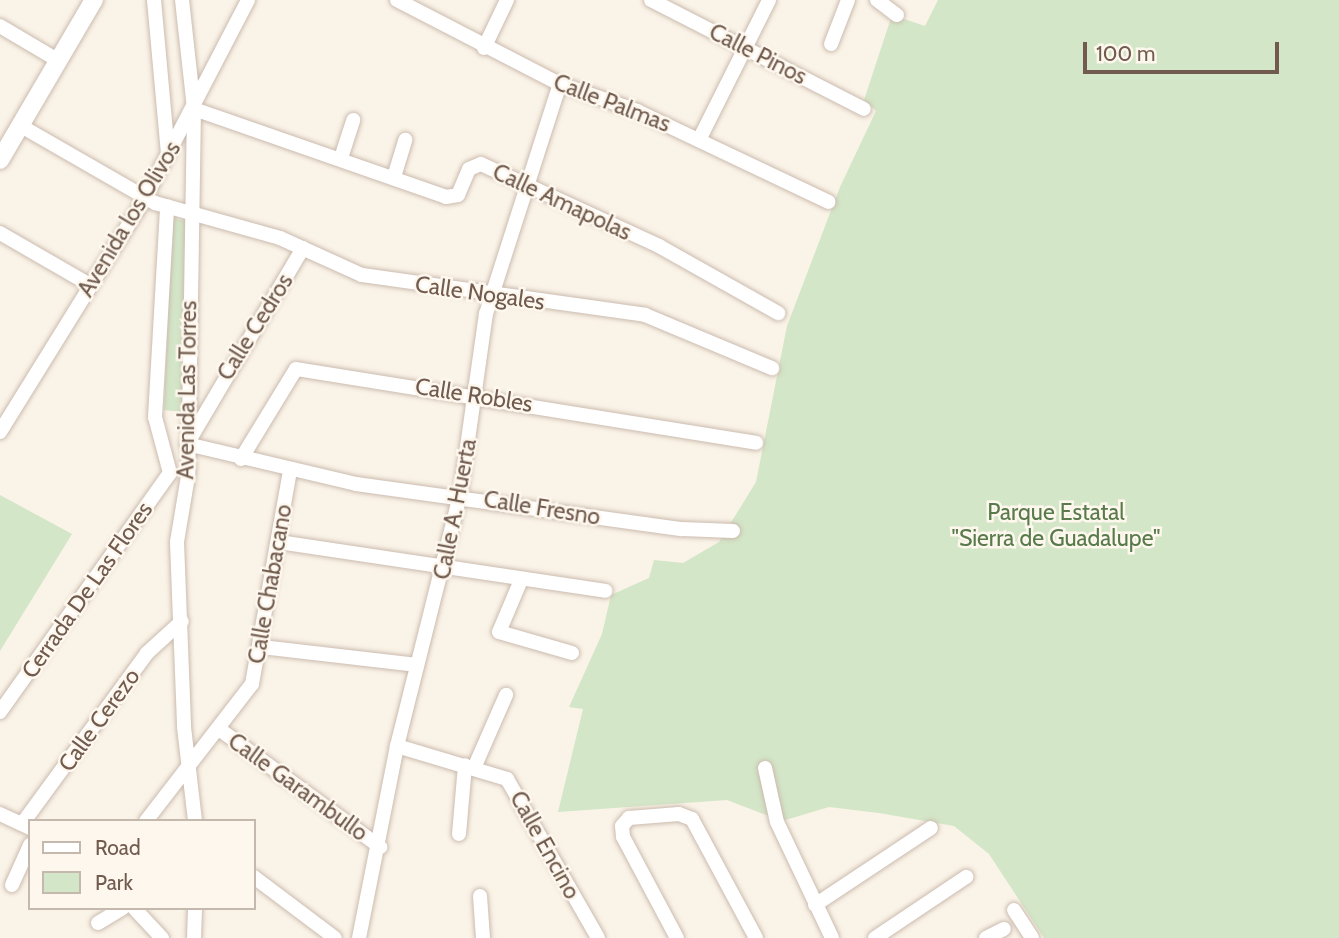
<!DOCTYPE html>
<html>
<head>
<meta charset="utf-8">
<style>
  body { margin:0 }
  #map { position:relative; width:1339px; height:938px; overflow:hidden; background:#faf3e7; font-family:Cabin,sans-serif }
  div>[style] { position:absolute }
  .green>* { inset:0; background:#d3e6c7 }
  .roads { filter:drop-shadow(0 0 2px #cbbbaf) drop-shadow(0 0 2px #cbbbaf) }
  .minor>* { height:14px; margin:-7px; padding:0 7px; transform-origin:7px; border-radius:7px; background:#fff }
  .tertiary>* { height:18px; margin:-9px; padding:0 9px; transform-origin:9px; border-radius:9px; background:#fff }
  span { translate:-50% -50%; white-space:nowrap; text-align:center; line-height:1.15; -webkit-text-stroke:5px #fdf7ed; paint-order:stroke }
  .street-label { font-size:23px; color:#715b4e }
  .park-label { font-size:23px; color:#587b4b }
  .legend { position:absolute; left:28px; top:819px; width:228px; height:91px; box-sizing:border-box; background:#fdf7ed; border:2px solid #c5b9ad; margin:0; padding:9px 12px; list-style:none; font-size:21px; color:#715b4e }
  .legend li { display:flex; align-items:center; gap:14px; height:35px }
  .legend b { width:35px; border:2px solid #c5b9ad }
  .scale { position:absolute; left:1083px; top:42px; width:196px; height:32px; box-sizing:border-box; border:4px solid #715b4e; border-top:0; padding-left:9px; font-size:21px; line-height:24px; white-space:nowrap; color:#715b4e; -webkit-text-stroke:5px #fdf7ed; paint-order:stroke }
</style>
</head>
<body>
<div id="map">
  <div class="green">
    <i style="clip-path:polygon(938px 0,1339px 0,1339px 938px,1044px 938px,989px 854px,954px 826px,879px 813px,829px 807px,782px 821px,727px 800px,558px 812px,583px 709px,569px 707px,602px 634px,611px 595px,649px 578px,654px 560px,683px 563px,719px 542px,756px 482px,787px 326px,840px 187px,876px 111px,864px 100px,892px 15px,925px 26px)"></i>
    <i style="clip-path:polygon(172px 218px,185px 221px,182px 412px,164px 410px)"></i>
    <i style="clip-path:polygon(0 495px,72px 534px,0 651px)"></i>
  </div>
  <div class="roads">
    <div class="minor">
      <i style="left:154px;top:0;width:156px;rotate:84.8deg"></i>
      <i style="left:182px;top:0;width:110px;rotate:83.7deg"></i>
      <i style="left:194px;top:109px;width:367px;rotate:90.9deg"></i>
      <i style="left:188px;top:476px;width:67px;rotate:99.5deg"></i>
      <i style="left:177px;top:542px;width:185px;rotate:87.8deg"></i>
      <i style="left:184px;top:727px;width:95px;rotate:83.3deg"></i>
      <i style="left:397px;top:0;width:183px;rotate:27.3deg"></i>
      <i style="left:560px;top:84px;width:82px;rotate:19.3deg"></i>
      <i style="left:637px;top:111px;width:212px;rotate:25.4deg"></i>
      <i style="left:651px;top:0;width:239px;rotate:27.1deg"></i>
      <i style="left:877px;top:0;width:25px;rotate:37deg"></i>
      <i style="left:0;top:26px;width:69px;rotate:30.7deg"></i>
      <i style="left:831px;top:44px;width:47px;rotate:-68.9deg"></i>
      <i style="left:484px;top:48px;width:53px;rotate:-64.4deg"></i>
      <i style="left:194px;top:109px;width:267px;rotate:19.2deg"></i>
      <i style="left:446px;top:197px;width:12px;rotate:-9deg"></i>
      <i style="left:458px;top:195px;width:28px;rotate:-67deg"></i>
      <i style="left:469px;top:169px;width:13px;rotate:-23deg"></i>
      <i style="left:481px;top:164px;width:196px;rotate:24.7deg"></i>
      <i style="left:659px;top:246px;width:137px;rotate:29.4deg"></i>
      <i style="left:21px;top:126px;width:155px;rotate:29.9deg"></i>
      <i style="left:155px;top:203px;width:130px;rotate:15.6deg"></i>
      <i style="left:280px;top:238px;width:90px;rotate:24.3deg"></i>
      <i style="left:362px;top:275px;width:286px;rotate:8deg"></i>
      <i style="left:645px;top:315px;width:138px;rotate:22.7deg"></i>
      <i style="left:700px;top:138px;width:154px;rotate:-63.4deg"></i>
      <i style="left:341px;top:158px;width:40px;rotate:-72deg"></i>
      <i style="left:394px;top:177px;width:39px;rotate:-73deg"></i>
      <i style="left:0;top:233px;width:104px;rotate:30deg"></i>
      <i style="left:303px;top:248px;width:228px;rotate:120.6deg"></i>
      <i style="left:187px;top:444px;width:174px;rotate:13.3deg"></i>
      <i style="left:356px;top:484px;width:329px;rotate:7.9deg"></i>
      <i style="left:682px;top:529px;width:51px;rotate:2.2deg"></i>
      <i style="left:0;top:432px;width:275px;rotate:-58.2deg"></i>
      <i style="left:145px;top:198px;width:223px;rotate:-62.5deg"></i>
      <i style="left:241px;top:459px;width:105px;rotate:-58.6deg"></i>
      <i style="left:296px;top:369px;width:466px;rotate:9.1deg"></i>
      <i style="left:279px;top:542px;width:330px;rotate:8.5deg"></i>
      <i style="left:521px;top:580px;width:56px;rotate:112.9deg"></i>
      <i style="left:499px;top:632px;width:76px;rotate:16deg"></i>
      <i style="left:262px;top:647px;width:156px;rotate:6.6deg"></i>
      <i style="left:0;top:712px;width:293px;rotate:-54.6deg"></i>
      <i style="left:170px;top:473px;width:58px;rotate:-105deg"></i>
      <i style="left:155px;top:417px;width:211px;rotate:-86.7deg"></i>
      <i style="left:219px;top:729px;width:200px;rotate:36.2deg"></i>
      <i style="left:397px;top:746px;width:115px;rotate:16.7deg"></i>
      <i style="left:507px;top:779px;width:183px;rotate:60.2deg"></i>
      <i style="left:474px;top:768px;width:80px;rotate:-66.3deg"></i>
      <i style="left:765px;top:768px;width:55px;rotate:77.5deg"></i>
      <i style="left:777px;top:822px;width:128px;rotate:64.6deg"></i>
      <i style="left:0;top:814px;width:33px;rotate:25deg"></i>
      <i style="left:146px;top:821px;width:173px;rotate:-52.3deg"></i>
      <i style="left:252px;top:684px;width:216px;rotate:-79.9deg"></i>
      <i style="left:22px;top:824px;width:212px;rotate:-53.8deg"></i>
      <i style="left:147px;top:653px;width:47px;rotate:-42.4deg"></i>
      <i style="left:459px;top:834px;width:69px;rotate:-85deg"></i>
      <i style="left:254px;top:877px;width:101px;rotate:37deg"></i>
      <i style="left:12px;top:885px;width:44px;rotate:-65.8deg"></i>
      <i style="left:480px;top:896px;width:42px;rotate:85.9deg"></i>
      <i style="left:815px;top:905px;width:139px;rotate:-33.6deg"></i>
      <i style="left:134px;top:908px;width:41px;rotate:47deg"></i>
      <i style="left:1014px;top:910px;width:33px;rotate:57deg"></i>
      <i style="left:98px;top:923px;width:29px;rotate:-31deg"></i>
      <i style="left:194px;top:938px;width:30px;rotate:-88deg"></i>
      <i style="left:359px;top:938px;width:196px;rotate:-78.8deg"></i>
      <i style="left:397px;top:746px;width:258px;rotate:-75.9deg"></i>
      <i style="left:460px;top:496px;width:184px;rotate:-81.9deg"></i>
      <i style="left:486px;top:314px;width:242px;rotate:-72.2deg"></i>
      <i style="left:677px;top:938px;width:115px;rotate:-118.1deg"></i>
      <i style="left:623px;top:837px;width:11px;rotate:-95deg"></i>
      <i style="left:622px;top:826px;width:11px;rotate:-49deg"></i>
      <i style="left:629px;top:818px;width:50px;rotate:-4.6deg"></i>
      <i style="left:679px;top:814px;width:14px;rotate:21deg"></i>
      <i style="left:692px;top:819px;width:135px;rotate:61.7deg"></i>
      <i style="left:875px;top:938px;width:110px;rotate:-33.8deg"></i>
      <i style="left:986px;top:938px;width:20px;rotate:-27deg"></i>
    </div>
    <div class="tertiary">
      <i style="left:0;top:160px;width:186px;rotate:-59.6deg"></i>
    </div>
  </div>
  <div class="street-label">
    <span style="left:758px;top:54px;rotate:27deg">Calle Pinos</span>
    <span style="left:612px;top:103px;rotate:21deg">Calle Palmas</span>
    <span style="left:562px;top:202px;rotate:25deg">Calle Amapolas</span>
    <span style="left:129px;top:219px;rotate:-59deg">Avenida los Olivos</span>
    <span style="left:480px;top:293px;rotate:8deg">Calle Nogales</span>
    <span style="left:255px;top:327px;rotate:-58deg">Calle Cedros</span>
    <span style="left:187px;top:390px;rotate:-89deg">Avenida Las Torres</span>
    <span style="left:474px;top:395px;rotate:9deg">Calle Robles</span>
    <span style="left:542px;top:508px;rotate:9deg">Calle Fresno</span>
    <span style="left:455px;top:509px;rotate:-79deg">Calle A. Huerta</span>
    <span style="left:270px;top:584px;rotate:-80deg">Calle Chabacano</span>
    <span style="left:87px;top:590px;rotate:-55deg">Cerrada De Las Flores</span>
    <span style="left:99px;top:720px;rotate:-54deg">Calle Cerezo</span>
    <span style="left:298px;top:787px;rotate:36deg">Calle Garambullo</span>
    <span style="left:545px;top:845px;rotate:61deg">Calle Encino</span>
  </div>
  <div class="park-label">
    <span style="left:1056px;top:525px">Parque Estatal<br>"Sierra de Guadalupe"</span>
  </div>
  <ul class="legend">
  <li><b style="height:9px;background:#fff"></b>Road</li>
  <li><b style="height:19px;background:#d3e6c7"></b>Park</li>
  </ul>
  <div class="scale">100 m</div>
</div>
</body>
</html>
